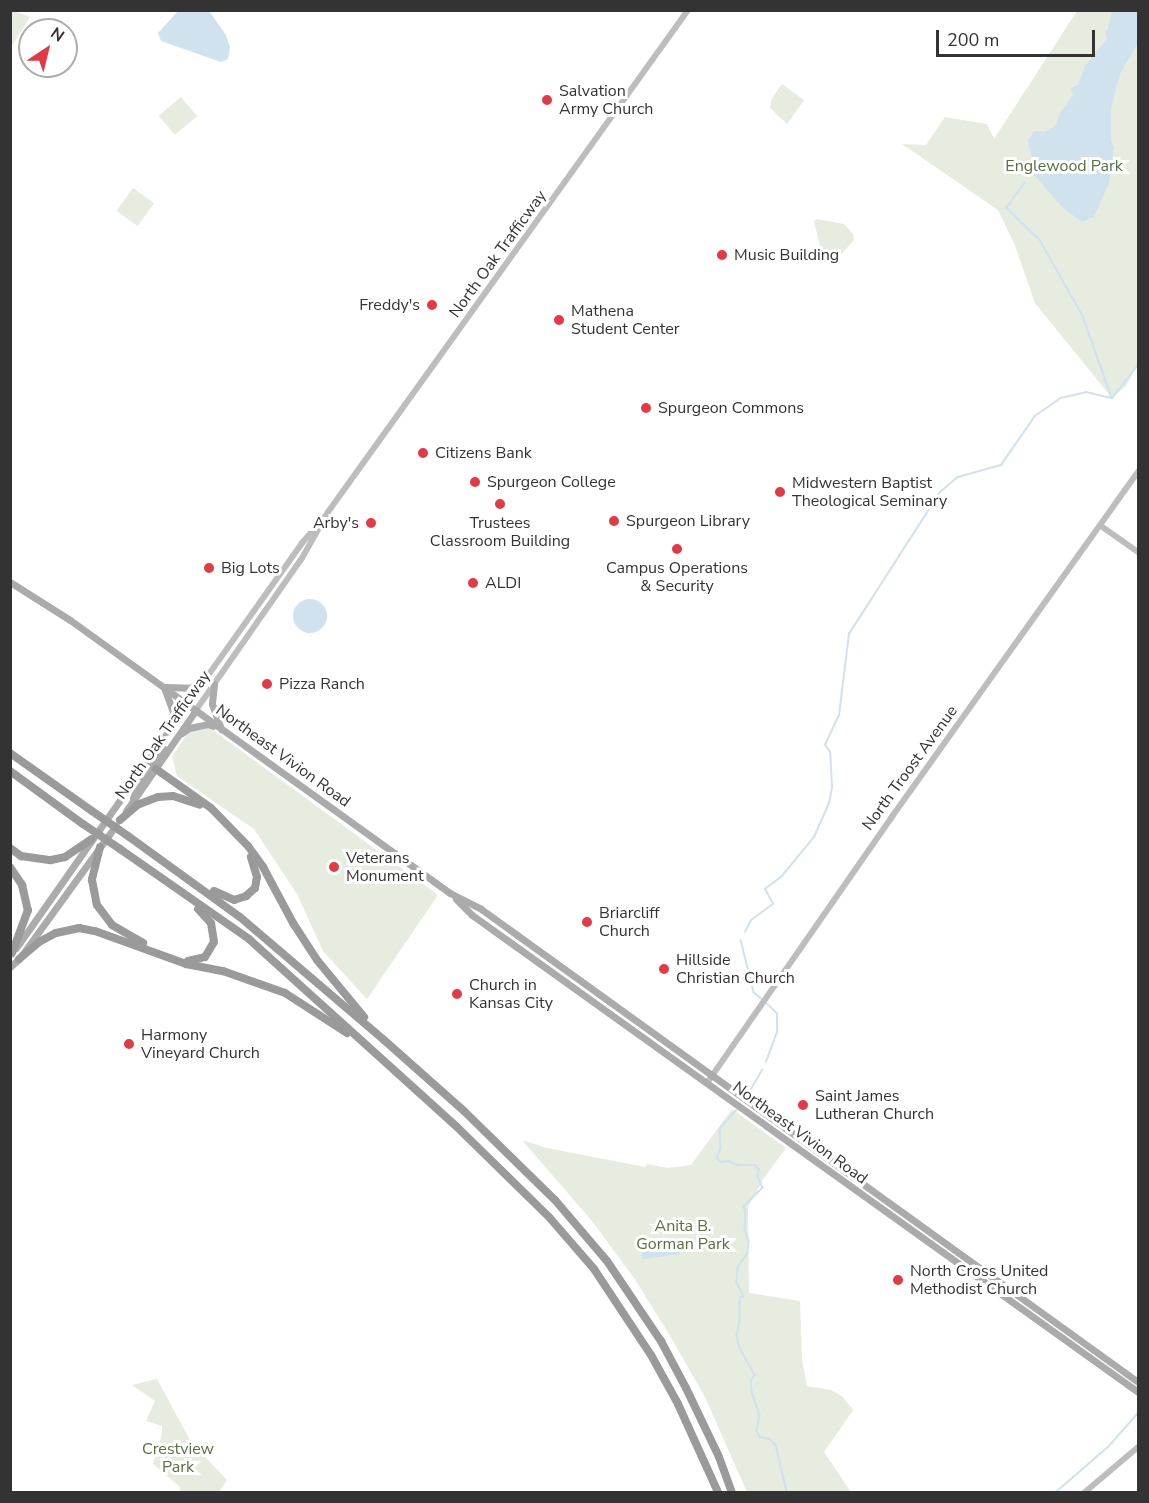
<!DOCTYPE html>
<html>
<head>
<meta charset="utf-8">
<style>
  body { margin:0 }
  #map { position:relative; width:1149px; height:1503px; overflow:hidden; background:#fff; font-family:"Nunito Sans",sans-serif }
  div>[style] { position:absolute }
  .green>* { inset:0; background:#e6ecdf; transform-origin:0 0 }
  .water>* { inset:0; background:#cfe2ee; transform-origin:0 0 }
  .round { border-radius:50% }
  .stream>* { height:1.5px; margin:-0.75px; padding:0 0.75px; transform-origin:0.75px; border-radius:0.75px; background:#cfe2ee }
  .secondary>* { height:6px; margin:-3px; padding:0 3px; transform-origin:3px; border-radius:3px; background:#bdbdbd }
  .primary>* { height:7px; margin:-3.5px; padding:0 3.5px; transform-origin:3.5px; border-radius:3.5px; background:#ababab }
  .highway>* { height:8px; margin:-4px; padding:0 4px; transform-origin:4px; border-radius:4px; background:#9a9a9a }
  .highway-bridge>* { height:8px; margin:-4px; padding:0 4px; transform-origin:4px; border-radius:4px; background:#9a9a9a }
  .dots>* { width:16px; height:16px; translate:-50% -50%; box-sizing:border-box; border:3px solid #fff; border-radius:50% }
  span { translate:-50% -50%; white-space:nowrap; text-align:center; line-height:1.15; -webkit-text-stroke:6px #fff; paint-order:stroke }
  .poi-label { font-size:16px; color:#333 }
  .left { translate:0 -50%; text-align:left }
  .right { translate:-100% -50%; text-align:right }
  .park-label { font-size:16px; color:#56703f }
  .street-label { font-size:16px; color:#333 }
  .frame { position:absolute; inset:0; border:12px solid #333; pointer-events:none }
  .north { position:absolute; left:18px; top:18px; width:60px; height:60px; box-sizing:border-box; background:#fff; border:2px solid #adadad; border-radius:50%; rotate:35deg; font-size:16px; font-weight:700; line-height:24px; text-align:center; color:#333 }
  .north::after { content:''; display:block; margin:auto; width:21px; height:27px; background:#e63946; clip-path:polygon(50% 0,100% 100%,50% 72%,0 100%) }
  .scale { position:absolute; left:936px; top:30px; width:159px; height:27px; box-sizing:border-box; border:3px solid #333; border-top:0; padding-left:8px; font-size:18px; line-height:21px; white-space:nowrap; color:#333; -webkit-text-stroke:4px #fff; paint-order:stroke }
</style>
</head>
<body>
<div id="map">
  <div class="green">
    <i style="clip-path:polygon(11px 10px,30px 17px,11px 47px,10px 11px)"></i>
    <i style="clip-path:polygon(1077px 11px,1138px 11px,1138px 364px,1126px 386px,1112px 398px,1035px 303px,1014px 243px,998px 210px,902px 144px,926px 145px,945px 117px,987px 124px,994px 139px)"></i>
    <i style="clip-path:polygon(782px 84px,804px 100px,787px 124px,770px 108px,772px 98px)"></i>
    <i style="left:181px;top:97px;width:25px;height:29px;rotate:50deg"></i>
    <i style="left:133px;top:188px;width:26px;height:28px;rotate:36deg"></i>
    <i style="clip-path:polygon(817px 219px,844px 224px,853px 234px,854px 240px,839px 257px,821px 250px,814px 221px)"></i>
    <i style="clip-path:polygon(206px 725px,438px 895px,367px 999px,323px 951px,297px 894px,254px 829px,177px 776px,172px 757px,189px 731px)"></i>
    <i style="clip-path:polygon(732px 1109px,786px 1148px,764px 1178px,748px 1207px,749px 1293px,800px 1301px,802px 1360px,807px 1386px,831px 1390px,842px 1396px,853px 1410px,824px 1452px,851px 1492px,747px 1492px,705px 1397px,669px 1334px,634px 1278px,592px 1221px,522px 1140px,547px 1148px,645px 1167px,647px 1164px,668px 1168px,691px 1165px)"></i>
    <i style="clip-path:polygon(157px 1379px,191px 1442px,227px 1480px,219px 1492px,181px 1492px,179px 1486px,153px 1464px,162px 1434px,162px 1426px,146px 1421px,155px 1401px,132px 1385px)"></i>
  </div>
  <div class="water">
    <i style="clip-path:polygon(178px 11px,209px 11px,226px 35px,230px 48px,228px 59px,221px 62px,161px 41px,158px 33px)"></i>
    <i style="clip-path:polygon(1112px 11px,1138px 11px,1138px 43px,1120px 74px,1111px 108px,1111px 141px,1114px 147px,1109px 183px,1094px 217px,1082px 222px,1062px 207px,1031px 171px,1033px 165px,1028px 140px,1035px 131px,1045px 132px,1057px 124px,1059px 114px,1073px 96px,1071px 88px,1078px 85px,1085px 66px,1107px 39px,1105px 31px,1108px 29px)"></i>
    <i class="round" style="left:293px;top:599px;width:34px;height:34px"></i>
    <i style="left:678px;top:1240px;width:14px;height:38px;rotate:82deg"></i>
  </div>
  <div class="stream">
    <i style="left:1025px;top:183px;width:31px;rotate:126deg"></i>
    <i style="left:1007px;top:208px;width:46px;rotate:44.1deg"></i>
    <i style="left:1040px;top:240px;width:87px;rotate:60.5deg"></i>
    <i style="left:1083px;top:316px;width:87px;rotate:70.5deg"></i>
    <i style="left:745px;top:932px;width:13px;rotate:-63deg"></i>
    <i style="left:751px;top:920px;width:27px;rotate:-36deg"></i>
    <i style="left:773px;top:904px;width:17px;rotate:-118deg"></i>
    <i style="left:765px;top:889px;width:21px;rotate:-37deg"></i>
    <i style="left:782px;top:876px;width:50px;rotate:-50.6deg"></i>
    <i style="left:814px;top:837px;width:36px;rotate:-66deg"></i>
    <i style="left:829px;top:804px;width:17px;rotate:-80deg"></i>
    <i style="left:832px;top:787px;width:35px;rotate:-93deg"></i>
    <i style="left:830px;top:752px;width:9px;rotate:-126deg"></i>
    <i style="left:825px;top:745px;width:33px;rotate:-65deg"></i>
    <i style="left:839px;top:715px;width:82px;rotate:-83deg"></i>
    <i style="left:849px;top:634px;width:169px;rotate:-57.3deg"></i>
    <i style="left:940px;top:492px;width:23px;rotate:-40deg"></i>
    <i style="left:958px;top:477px;width:45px;rotate:-15.6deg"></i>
    <i style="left:1001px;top:465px;width:60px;rotate:-55.2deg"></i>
    <i style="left:1035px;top:416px;width:32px;rotate:-35deg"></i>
    <i style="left:1061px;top:398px;width:26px;rotate:-13deg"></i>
    <i style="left:1086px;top:392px;width:27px;rotate:13deg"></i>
    <i style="left:1112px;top:398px;width:42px;rotate:-51.8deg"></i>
    <i style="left:741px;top:940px;width:54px;rotate:76deg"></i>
    <i style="left:754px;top:992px;width:12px;rotate:42deg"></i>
    <i style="left:766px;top:1062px;width:32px;rotate:-70deg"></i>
    <i style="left:777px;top:1032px;width:18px;rotate:-90deg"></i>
    <i style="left:777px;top:1014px;width:16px;rotate:-135deg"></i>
    <i style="left:747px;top:1096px;width:30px;rotate:-60deg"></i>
    <i style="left:737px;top:1110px;width:25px;rotate:132deg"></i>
    <i style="left:720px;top:1129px;width:20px;rotate:87deg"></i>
    <i style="left:721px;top:1149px;width:10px;rotate:114deg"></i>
    <i style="left:717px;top:1158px;width:6px;rotate:45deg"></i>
    <i style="left:721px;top:1162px;width:7px;rotate:-8deg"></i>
    <i style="left:728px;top:1161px;width:11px;rotate:22deg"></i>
    <i style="left:738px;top:1165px;width:17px"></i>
    <i style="left:755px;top:1165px;width:6px;rotate:45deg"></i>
    <i style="left:759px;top:1169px;width:7px;rotate:98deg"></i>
    <i style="left:758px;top:1176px;width:13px;rotate:67deg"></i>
    <i style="left:763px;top:1188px;width:27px;rotate:135deg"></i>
    <i style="left:744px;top:1207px;width:5px;rotate:68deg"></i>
    <i style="left:746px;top:1212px;width:18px;rotate:93deg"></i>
    <i style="left:745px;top:1230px;width:12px;rotate:70deg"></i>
    <i style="left:749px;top:1241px;width:12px;rotate:95deg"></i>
    <i style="left:748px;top:1253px;width:18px;rotate:124deg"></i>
    <i style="left:738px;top:1268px;width:15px;rotate:94deg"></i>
    <i style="left:737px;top:1283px;width:15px;rotate:62deg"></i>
    <i style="left:744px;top:1296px;width:4px;rotate:153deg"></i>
    <i style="left:740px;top:1298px;width:22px;rotate:90deg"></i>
    <i style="left:740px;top:1320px;width:16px;rotate:101deg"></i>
    <i style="left:737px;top:1336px;width:12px;rotate:76deg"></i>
    <i style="left:740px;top:1348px;width:31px;rotate:61deg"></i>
    <i style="left:755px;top:1375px;width:8px;rotate:120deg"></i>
    <i style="left:751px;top:1382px;width:10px;rotate:84deg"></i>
    <i style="left:752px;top:1392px;width:24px;rotate:71deg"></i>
    <i style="left:760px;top:1415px;width:16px;rotate:101deg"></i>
    <i style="left:757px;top:1431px;width:7px;rotate:63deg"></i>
    <i style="left:760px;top:1437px;width:10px;rotate:11deg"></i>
    <i style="left:770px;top:1439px;width:8px;rotate:45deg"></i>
    <i style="left:776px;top:1445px;width:48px;rotate:76.8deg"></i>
    <i style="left:1056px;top:1492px;width:70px;rotate:-41deg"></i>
    <i style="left:1109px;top:1446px;width:44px;rotate:-48.7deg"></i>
  </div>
  <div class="secondary">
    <i style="left:1101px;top:526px;width:45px;rotate:35.1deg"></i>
    <i style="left:187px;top:705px;width:199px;rotate:-54.6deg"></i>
    <i style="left:302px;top:543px;width:37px;rotate:-49deg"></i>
    <i style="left:196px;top:710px;width:185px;rotate:-55.1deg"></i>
    <i style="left:302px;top:558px;width:53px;rotate:-60.5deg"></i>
    <i style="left:328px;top:512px;width:618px;rotate:-54.35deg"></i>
    <i style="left:707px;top:1083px;width:323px;rotate:-55.2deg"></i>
    <i style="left:891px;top:818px;width:425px;rotate:-54.5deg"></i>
    <i style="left:1085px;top:1492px;width:70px;rotate:-40.3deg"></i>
  </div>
  <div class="primary">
    <i style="left:10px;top:582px;width:71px;rotate:32.3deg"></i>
    <i style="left:70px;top:620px;width:468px;rotate:35.7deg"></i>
    <i style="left:450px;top:893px;width:35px;rotate:27deg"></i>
    <i style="left:481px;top:909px;width:810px;rotate:35.75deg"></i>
    <i style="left:214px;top:684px;width:20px;rotate:96deg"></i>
    <i style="left:212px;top:704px;width:27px;rotate:70deg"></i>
    <i style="left:166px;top:687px;width:23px;rotate:2deg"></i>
    <i style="left:189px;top:688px;width:19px;rotate:-28deg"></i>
    <i style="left:165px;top:690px;width:23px;rotate:70deg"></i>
    <i style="left:173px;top:712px;width:13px;rotate:99deg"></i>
    <i style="left:182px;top:733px;width:9px;rotate:-36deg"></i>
    <i style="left:189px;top:728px;width:19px;rotate:-12deg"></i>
    <i style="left:208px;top:724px;width:5px;rotate:22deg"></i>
    <i style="left:133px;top:798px;width:9px;rotate:-72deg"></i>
    <i style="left:136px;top:789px;width:49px;rotate:-55deg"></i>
    <i style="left:126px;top:811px;width:123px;rotate:-55.3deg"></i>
    <i style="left:456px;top:899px;width:23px;rotate:45deg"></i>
    <i style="left:472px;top:915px;width:819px;rotate:35.61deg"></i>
    <i style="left:16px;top:948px;width:297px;rotate:-54.9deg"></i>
    <i style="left:10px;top:967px;width:12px;rotate:-42deg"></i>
    <i style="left:19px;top:959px;width:165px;rotate:-54.1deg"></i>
  </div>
  <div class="highway">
    <i style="left:10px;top:753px;width:100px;rotate:35.3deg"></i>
    <i style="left:156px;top:769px;width:67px;rotate:35.3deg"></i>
    <i style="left:211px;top:808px;width:53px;rotate:45.8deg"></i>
    <i style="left:248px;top:846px;width:26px;rotate:54deg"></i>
    <i style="left:263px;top:867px;width:64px;rotate:61.8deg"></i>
    <i style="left:293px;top:923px;width:44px;rotate:57deg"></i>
    <i style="left:317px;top:960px;width:74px;rotate:50.5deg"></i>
    <i style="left:10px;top:771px;width:90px;rotate:36deg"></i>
    <i style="left:120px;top:820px;width:23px;rotate:-41deg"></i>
    <i style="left:137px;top:805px;width:22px;rotate:-21deg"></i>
    <i style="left:158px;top:797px;width:15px;rotate:-4deg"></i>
    <i style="left:173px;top:796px;width:28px;rotate:18deg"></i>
    <i style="left:128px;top:836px;width:138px;rotate:35.9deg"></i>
    <i style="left:240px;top:917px;width:189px;rotate:40.5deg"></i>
    <i style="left:384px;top:1040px;width:107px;rotate:41.6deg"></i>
    <i style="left:464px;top:1111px;width:127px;rotate:44.4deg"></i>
    <i style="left:555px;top:1200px;width:80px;rotate:49.6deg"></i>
    <i style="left:607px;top:1261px;width:97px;rotate:56deg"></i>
    <i style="left:661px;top:1341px;width:53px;rotate:62deg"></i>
    <i style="left:686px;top:1388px;width:76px;rotate:64.4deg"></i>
    <i style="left:719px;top:1457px;width:37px;rotate:70deg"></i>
    <i style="left:100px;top:847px;width:34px;rotate:104deg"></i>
    <i style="left:92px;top:880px;width:25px;rotate:79deg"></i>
    <i style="left:97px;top:905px;width:25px;rotate:53deg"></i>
    <i style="left:112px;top:925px;width:36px;rotate:30deg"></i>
    <i style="left:10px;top:848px;width:14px;rotate:36deg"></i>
    <i style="left:21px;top:856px;width:30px;rotate:8deg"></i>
    <i style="left:51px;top:860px;width:14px;rotate:-12deg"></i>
    <i style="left:65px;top:857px;width:32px;rotate:-34deg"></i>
    <i style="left:120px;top:849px;width:157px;rotate:34.9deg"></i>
    <i style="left:249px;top:939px;width:280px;rotate:42.1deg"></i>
    <i style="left:457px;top:1127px;width:129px;rotate:44.4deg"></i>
    <i style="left:549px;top:1217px;width:69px;rotate:49.1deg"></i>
    <i style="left:594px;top:1269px;width:103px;rotate:56.5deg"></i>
    <i style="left:651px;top:1355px;width:56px;rotate:61.1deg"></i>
    <i style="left:678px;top:1404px;width:97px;rotate:65.6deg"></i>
    <i style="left:10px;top:867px;width:22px;rotate:56deg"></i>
    <i style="left:22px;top:885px;width:26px;rotate:77deg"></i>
    <i style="left:28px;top:910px;width:46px;rotate:110.4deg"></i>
    <i style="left:214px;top:891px;width:22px;rotate:24deg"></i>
    <i style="left:234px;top:900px;width:13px;rotate:-18deg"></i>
    <i style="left:246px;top:896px;width:12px;rotate:-42deg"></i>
    <i style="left:255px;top:888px;width:11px;rotate:-80deg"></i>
    <i style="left:257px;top:877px;width:21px;rotate:-107deg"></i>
    <i style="left:19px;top:959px;width:26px;rotate:-40deg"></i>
    <i style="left:39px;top:942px;width:19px;rotate:-28deg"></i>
    <i style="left:56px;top:933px;width:24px;rotate:-12deg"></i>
    <i style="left:79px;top:928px;width:16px;rotate:11deg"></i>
    <i style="left:95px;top:931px;width:97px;rotate:19.9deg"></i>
    <i style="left:186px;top:964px;width:38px;rotate:11deg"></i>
    <i style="left:223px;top:971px;width:66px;rotate:19.5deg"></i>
    <i style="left:285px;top:993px;width:74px;rotate:32.8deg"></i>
    <i style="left:188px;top:961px;width:17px;rotate:-13deg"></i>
    <i style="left:205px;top:957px;width:17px;rotate:-59deg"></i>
    <i style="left:214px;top:942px;width:19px;rotate:-99deg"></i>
    <i style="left:211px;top:923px;width:19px;rotate:-133deg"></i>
  </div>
  <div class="highway-bridge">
    <i style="left:92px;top:811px;width:44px;rotate:34.8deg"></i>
    <i style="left:83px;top:824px;width:45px;rotate:34deg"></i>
  </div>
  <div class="dots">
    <i style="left:547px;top:100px;background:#e63946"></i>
    <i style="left:722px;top:255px;background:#e63946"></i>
    <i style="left:432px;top:305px;background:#e63946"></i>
    <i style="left:559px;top:320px;background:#e63946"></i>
    <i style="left:646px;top:408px;background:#e63946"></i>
    <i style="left:423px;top:453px;background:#e63946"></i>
    <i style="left:475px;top:482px;background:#e63946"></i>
    <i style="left:780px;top:492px;background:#e63946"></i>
    <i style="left:500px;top:504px;background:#e63946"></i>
    <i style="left:614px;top:521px;background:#e63946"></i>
    <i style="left:371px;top:523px;background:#e63946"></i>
    <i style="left:677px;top:549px;background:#e63946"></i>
    <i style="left:209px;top:568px;background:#e63946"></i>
    <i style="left:473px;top:583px;background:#e63946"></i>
    <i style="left:267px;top:684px;background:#e63946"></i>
    <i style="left:334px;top:867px;background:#e63946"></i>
    <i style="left:587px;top:922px;background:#e63946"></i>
    <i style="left:664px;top:969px;background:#e63946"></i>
    <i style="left:457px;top:994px;background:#e63946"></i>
    <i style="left:129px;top:1044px;background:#e63946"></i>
    <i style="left:803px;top:1105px;background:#e63946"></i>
    <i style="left:898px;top:1280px;background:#e63946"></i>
  </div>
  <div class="poi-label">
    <span class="left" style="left:559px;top:100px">Salvation<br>Army Church</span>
    <span class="left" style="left:734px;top:255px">Music Building</span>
    <span class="right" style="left:420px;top:305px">Freddy's</span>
    <span class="left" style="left:571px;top:320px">Mathena<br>Student Center</span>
    <span class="left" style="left:658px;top:408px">Spurgeon Commons</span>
    <span class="left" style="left:435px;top:453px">Citizens Bank</span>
    <span class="left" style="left:487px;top:482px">Spurgeon College</span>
    <span class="left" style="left:792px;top:492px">Midwestern Baptist<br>Theological Seminary</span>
    <span class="left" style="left:626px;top:521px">Spurgeon Library</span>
    <span class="right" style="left:359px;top:523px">Arby's</span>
    <span style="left:500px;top:532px">Trustees<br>Classroom Building</span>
    <span class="left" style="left:221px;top:568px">Big Lots</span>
    <span style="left:677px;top:577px">Campus Operations<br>&amp; Security</span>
    <span class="left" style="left:485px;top:583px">ALDI</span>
    <span class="left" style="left:279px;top:684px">Pizza Ranch</span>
    <span class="left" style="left:346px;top:867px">Veterans<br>Monument</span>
    <span class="left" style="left:599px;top:922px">Briarcliff<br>Church</span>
    <span class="left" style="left:676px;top:969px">Hillside<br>Christian Church</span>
    <span class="left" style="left:469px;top:994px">Church in<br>Kansas City</span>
    <span class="left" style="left:141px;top:1044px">Harmony<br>Vineyard Church</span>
    <span class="left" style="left:815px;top:1105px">Saint James<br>Lutheran Church</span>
    <span class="left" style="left:910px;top:1280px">North Cross United<br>Methodist Church</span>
  </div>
  <div class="park-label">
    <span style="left:1064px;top:166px">Englewood Park</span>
    <span style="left:683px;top:1235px">Anita B.<br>Gorman Park</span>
    <span style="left:178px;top:1458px">Crestview<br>Park</span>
  </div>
  <div class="street-label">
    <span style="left:498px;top:254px;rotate:-54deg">North Oak Trafficway</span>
    <span style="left:163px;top:735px;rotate:-55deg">North Oak Trafficway</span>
    <span style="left:283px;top:756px;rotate:36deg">Northeast Vivion Road</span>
    <span style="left:910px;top:768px;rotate:-54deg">North Troost Avenue</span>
    <span style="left:800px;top:1133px;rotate:36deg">Northeast Vivion Road</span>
  </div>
  <div class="frame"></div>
  <div class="north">N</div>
  <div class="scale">200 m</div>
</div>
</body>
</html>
